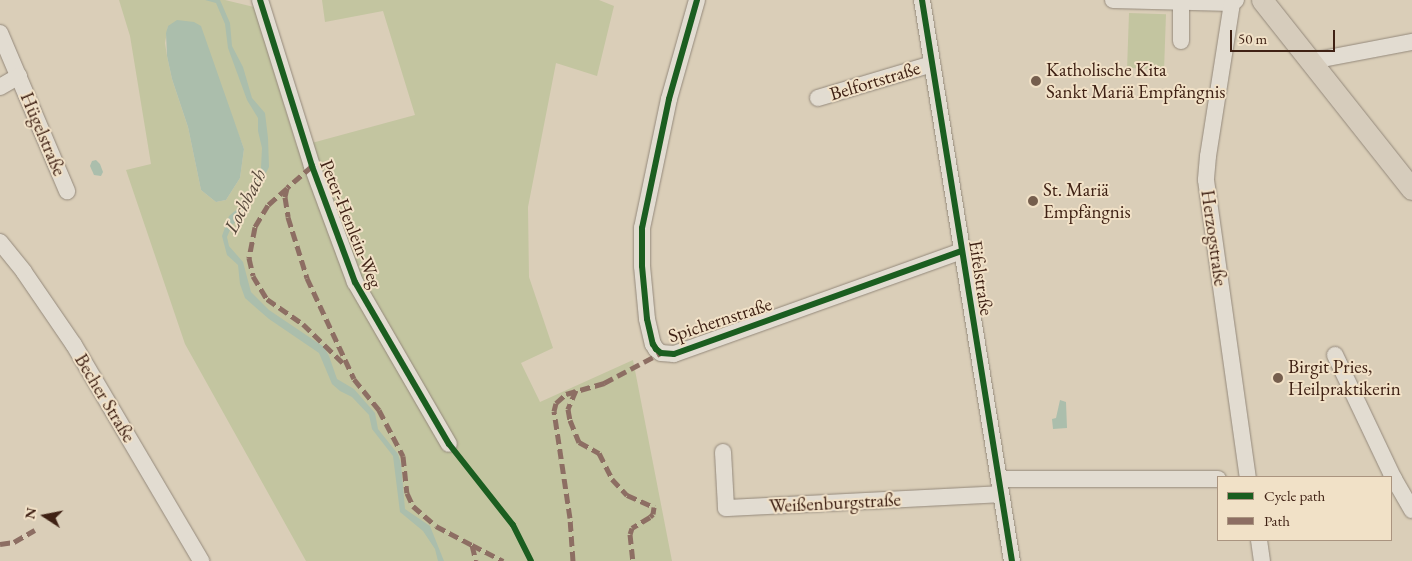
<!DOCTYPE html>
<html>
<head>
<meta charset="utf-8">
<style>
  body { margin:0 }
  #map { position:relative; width:1412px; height:561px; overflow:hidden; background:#daceb8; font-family:"EB Garamond",serif }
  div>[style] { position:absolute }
  .green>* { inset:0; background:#c3c5a0; transform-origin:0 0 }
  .water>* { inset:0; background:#abbeac }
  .roads { filter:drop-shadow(0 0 1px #94897b) drop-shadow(0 0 1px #94897b) }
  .minor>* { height:16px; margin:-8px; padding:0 8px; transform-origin:8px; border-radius:8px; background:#e2dcd1 }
  .major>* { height:21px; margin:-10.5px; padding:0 10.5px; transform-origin:10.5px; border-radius:10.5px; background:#d6ccbc }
  .quiet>* { height:5px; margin-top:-2.5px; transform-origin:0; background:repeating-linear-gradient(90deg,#8d6e63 0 10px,transparent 0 15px) }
  .cycleway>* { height:6px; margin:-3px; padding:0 3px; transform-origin:3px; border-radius:3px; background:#1b5e20 }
  .dots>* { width:14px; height:14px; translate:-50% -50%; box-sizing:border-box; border:2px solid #f1e1c7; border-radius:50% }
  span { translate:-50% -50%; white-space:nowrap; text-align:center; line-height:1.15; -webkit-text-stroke:4px #f1e1c7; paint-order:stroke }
  .poi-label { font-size:19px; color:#3f2114 }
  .left { translate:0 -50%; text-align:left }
  .street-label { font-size:19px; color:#3f2114 }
  .water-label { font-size:20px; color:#554639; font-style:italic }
  .legend { position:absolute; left:1217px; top:476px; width:175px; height:65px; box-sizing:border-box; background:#f1e1c7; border:1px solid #aa947f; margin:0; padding:6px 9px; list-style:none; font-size:15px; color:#3f2114 }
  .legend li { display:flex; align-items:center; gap:10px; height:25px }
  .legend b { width:25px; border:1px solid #aa947f }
  .north { position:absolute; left:20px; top:491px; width:50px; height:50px; -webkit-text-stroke:4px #f1e1c7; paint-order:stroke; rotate:281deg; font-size:14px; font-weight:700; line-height:20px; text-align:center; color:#3f2114 }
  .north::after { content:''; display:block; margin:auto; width:18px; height:22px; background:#3f2114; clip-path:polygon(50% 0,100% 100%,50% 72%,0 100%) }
  .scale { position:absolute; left:1230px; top:30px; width:105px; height:22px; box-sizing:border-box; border:2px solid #3f2114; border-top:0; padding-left:6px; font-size:15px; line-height:18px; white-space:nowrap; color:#3f2114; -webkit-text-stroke:4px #f1e1c7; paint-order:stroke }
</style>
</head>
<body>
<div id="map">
  <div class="green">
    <i style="clip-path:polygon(evenodd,119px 0,225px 0,254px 7px,297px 147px,415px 115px,383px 11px,325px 22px,322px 0,599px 0,614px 6px,597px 76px,556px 63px,528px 207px,529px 277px,553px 348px,521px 363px,540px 402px,633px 360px,672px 561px,306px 561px,185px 344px,126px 170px,151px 164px,130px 36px,119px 0,168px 26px,235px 125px,244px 149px,240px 178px,226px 200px,216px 202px,201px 190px,188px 127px,172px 79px,167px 56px,165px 43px,168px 26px)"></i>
    <i style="left:1129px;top:13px;width:37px;height:55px;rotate:2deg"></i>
  </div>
  <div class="water">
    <i style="clip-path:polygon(205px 0,220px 0,230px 23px,232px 46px,243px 67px,252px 98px,265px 113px,268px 138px,269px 167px,245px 214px,232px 225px,227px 237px,229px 246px,243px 262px,251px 292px,269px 310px,324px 347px,329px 356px,337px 379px,354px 389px,375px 413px,378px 429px,398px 454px,401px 464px,405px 509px,430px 526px,444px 561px,438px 561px,435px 549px,423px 531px,400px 512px,393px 456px,372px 429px,369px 415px,352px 397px,340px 391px,332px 384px,319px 353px,269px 319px,245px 298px,240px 284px,238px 265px,227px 255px,222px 236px,229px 216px,242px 205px,261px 168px,262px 148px,258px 131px,258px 118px,247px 100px,228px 48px,225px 24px,216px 3px)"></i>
    <i style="clip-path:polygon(177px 20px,194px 22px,201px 26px,244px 149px,240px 178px,226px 200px,216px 202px,201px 190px,188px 127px,172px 79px,167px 56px,166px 33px,168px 26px)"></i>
    <i style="clip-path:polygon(92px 161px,96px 160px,100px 164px,103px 172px,101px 176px,94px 175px,90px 166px)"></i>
    <i style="clip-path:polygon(1060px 400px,1066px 402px,1067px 428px,1053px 429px,1052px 419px,1056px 418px)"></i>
  </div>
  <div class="roads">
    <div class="minor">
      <i style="left:260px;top:0;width:174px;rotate:72.6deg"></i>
      <i style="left:312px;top:166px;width:124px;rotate:69.7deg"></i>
      <i style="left:355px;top:282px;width:187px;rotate:59.9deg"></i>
      <i style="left:697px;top:0;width:103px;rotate:105.8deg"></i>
      <i style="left:669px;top:99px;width:132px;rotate:101.8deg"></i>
      <i style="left:642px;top:228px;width:38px;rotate:90deg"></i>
      <i style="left:642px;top:266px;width:53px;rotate:84.6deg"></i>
      <i style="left:647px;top:319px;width:26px;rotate:77deg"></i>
      <i style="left:653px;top:344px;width:6px;rotate:59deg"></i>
      <i style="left:656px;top:349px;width:6px;rotate:39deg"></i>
      <i style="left:661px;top:353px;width:13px;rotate:4deg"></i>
      <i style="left:674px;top:354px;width:305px;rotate:-19.7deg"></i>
      <i style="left:922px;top:0;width:568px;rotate:80.89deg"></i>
      <i style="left:1113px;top:0;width:119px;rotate:1.4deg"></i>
      <i style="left:1236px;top:0;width:5px;rotate:143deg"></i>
      <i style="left:1232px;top:3px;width:155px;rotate:98.9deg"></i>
      <i style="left:1208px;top:156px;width:24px;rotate:95deg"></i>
      <i style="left:1206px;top:180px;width:300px;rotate:82deg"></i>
      <i style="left:1181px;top:2px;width:39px;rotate:90deg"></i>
      <i style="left:0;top:33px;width:172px;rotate:67deg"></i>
      <i style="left:1312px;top:61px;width:102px;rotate:-10.8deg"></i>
      <i style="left:0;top:87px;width:22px;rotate:-30deg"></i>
      <i style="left:818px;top:98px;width:119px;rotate:-16.6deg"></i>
      <i style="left:0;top:242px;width:38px;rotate:51deg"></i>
      <i style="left:24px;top:272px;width:88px;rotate:55.6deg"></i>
      <i style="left:74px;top:345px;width:251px;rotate:59.5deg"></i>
      <i style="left:1335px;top:355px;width:137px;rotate:64.6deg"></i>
      <i style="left:723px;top:452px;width:56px;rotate:86.9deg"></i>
      <i style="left:726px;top:508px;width:275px;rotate:-2.9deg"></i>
      <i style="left:999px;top:479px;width:219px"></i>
      <i style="left:1391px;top:479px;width:3px"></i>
      <i style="left:1394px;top:479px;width:36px;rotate:60deg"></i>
      <i style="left:1259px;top:540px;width:21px;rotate:82deg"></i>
    </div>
    <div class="major">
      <i style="left:1262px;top:0;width:241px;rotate:51.6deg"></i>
    </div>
  </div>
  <div class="quiet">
    <i style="left:312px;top:166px;width:33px;rotate:139deg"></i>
    <i style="left:287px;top:188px;width:9px;rotate:103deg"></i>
    <i style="left:285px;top:197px;width:20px;rotate:81deg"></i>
    <i style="left:288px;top:217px;width:64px;rotate:72.7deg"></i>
    <i style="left:307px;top:278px;width:111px;rotate:65deg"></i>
    <i style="left:354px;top:379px;width:40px;rotate:51deg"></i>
    <i style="left:379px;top:410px;width:52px;rotate:62.4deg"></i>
    <i style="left:403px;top:456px;width:37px;rotate:84deg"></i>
    <i style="left:407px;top:493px;width:14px;rotate:65deg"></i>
    <i style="left:413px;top:506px;width:30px;rotate:41deg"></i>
    <i style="left:436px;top:526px;width:41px;rotate:27.8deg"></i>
    <i style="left:472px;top:545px;width:16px;rotate:76deg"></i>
    <i style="left:287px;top:188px;width:25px;rotate:138deg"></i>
    <i style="left:268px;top:205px;width:26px;rotate:121deg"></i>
    <i style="left:255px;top:227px;width:32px;rotate:101deg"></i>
    <i style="left:249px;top:258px;width:18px;rotate:77deg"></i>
    <i style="left:253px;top:276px;width:27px;rotate:59deg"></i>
    <i style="left:267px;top:299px;width:44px;rotate:34.8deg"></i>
    <i style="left:303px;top:324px;width:57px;rotate:44.3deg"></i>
    <i style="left:576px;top:390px;width:21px;rotate:113deg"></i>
    <i style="left:568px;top:409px;width:11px;rotate:80deg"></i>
    <i style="left:570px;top:420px;width:24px;rotate:68deg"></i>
    <i style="left:579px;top:442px;width:23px;rotate:29deg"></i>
    <i style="left:599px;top:453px;width:29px;rotate:63deg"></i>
    <i style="left:612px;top:479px;width:22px;rotate:47deg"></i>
    <i style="left:627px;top:495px;width:30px;rotate:24deg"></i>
    <i style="left:654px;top:507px;width:7px;rotate:98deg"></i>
    <i style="left:653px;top:514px;width:4px;rotate:135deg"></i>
    <i style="left:650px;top:517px;width:21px;rotate:149deg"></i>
    <i style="left:632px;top:528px;width:6px;rotate:108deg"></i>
    <i style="left:630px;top:534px;width:27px;rotate:84deg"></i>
    <i style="left:0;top:544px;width:14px;rotate:-8deg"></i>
    <i style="left:14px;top:542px;width:24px;rotate:-30deg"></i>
    <i style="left:472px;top:545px;width:35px;rotate:27deg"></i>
    <i style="left:573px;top:561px;width:43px;rotate:-94deg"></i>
    <i style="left:570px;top:518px;width:108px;rotate:-98.5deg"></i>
    <i style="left:554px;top:411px;width:8px;rotate:-76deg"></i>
    <i style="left:556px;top:403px;width:13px;rotate:-42deg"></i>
    <i style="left:566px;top:394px;width:40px;rotate:-16deg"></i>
    <i style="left:604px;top:383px;width:64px;rotate:-27.8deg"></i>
  </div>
  <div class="cycleway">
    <i style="left:260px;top:0;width:174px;rotate:72.6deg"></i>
    <i style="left:312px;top:166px;width:124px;rotate:69.7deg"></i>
    <i style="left:355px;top:282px;width:187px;rotate:59.9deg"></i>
    <i style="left:449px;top:444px;width:103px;rotate:51.7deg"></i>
    <i style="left:513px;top:525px;width:40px;rotate:63.4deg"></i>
    <i style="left:697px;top:0;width:103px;rotate:105.8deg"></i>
    <i style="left:669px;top:99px;width:132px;rotate:101.8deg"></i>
    <i style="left:642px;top:228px;width:38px;rotate:90deg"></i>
    <i style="left:642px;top:266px;width:53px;rotate:84.6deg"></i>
    <i style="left:647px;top:319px;width:26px;rotate:77deg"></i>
    <i style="left:653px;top:344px;width:6px;rotate:59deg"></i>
    <i style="left:656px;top:349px;width:6px;rotate:39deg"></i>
    <i style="left:661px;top:353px;width:13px;rotate:4deg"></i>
    <i style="left:674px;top:354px;width:305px;rotate:-19.7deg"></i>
    <i style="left:922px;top:0;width:568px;rotate:80.89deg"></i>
  </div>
  <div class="dots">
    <i style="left:1036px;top:81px;background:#755e4d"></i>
    <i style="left:1033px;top:201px;background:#755e4d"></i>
    <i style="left:1278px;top:378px;background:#755e4d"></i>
  </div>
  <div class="poi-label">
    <span class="left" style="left:1046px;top:81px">Katholische Kita<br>Sankt Mariä Empfängnis</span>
    <span class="left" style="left:1043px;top:201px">St. Mariä<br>Empfängnis</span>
    <span class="left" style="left:1288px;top:378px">Birgit Pries,<br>Heilpraktikerin</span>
  </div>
  <div class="street-label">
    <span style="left:875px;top:81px;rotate:-17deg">Belfortstraße</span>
    <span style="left:43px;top:134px;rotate:67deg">Hügelstraße</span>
    <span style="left:351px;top:224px;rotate:68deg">Peter-Henlein-Weg</span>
    <span style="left:1214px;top:238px;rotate:82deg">Herzogstraße</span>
    <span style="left:981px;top:278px;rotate:81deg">Eifelstraße</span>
    <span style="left:720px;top:320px;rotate:-18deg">Spichernstraße</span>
    <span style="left:105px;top:398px;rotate:59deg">Becher Straße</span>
    <span style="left:835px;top:503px;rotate:-3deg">Weißenburgstraße</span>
  </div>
  <div class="water-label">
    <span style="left:245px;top:201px;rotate:-63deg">Lochbach</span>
  </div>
  <ul class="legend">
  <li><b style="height:6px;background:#1b5e20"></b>Cycle path</li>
  <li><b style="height:6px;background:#8d6e63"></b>Path</li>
  </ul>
  <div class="north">N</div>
  <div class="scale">50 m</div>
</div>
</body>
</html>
